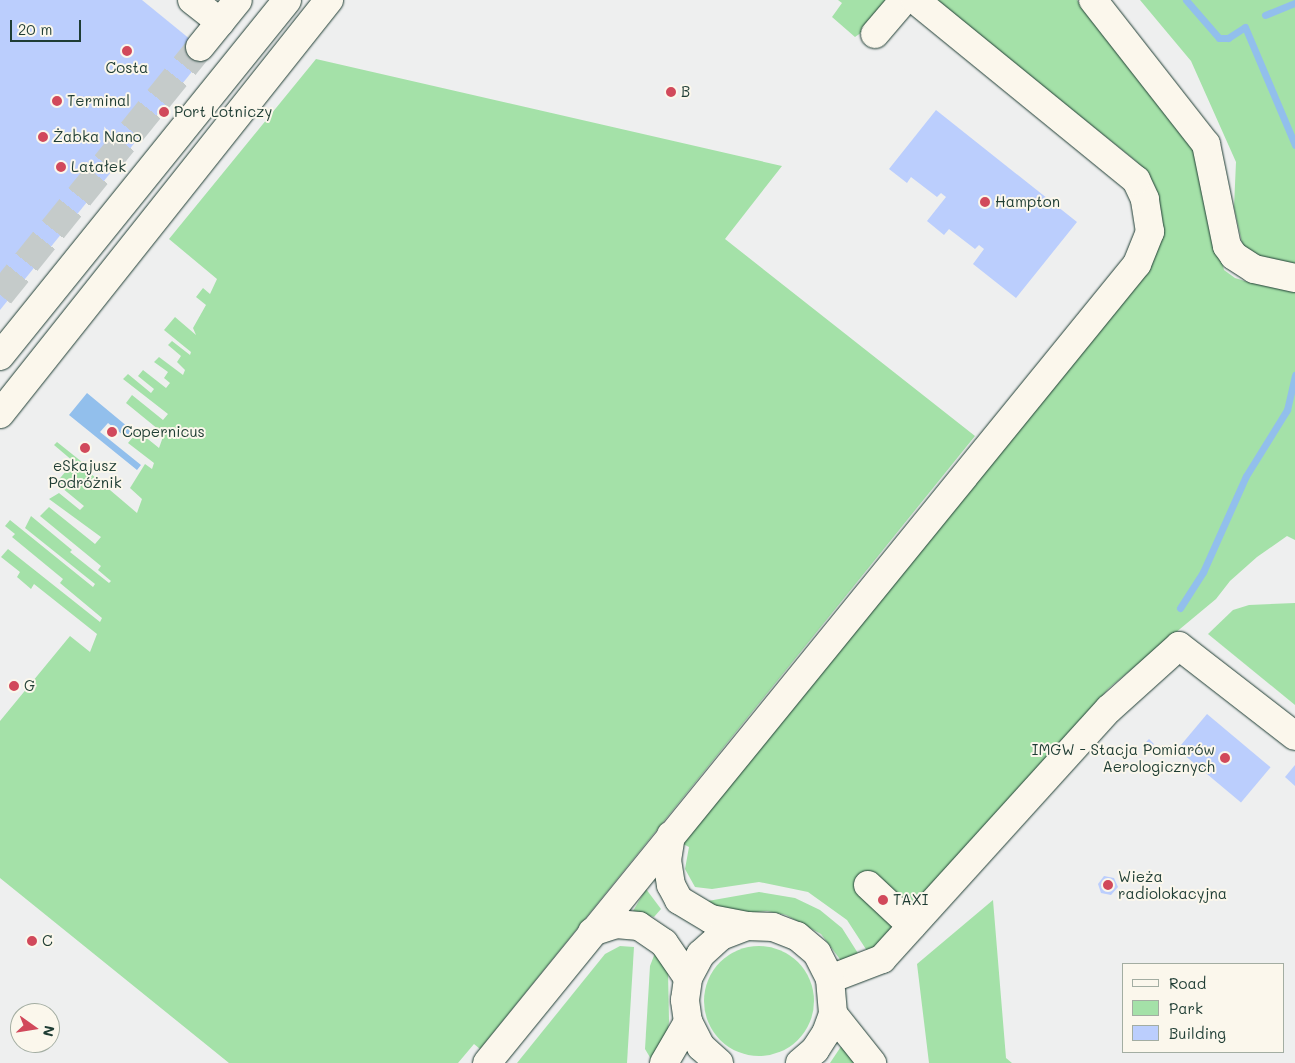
<!DOCTYPE html>
<html>
<head>
<meta charset="utf-8">
<style>
  body { margin:0 }
  #map { position:relative; width:1295px; height:1063px; overflow:hidden; background:#eeefef; font-family:Mali,sans-serif }
  div>[style] { position:absolute }
  .green>* { inset:0; background:#a4e1a8 }
  .round { border-radius:50% }
  .water>* { inset:0; background:#92bfec }
  .stream>* { height:7px; margin:-3.5px; padding:0 3.5px; transform-origin:3.5px; border-radius:3.5px; background:#92bfec }
  .building>* { inset:0; background:#bbcefd; transform-origin:0 0 }
  .minor-tunnel>* { height:28px; margin-top:-14px; transform-origin:0; background:repeating-linear-gradient(90deg,#c5cbca 0 28px,transparent 0 42px) }
  .roads { filter:drop-shadow(0 0 1px #1f3d34) drop-shadow(0 0 1px #1f3d34) }
  .minor>* { height:28px; margin:-14px; padding:0 14px; transform-origin:14px; border-radius:14px; background:#fbf7ec }
  .major>* { height:28px; margin:-14px; padding:0 14px; transform-origin:14px; border-radius:14px; background:#fbf7ec }
  .dots>* { width:14px; height:14px; translate:-50% -50%; box-sizing:border-box; border:2px solid #fbf7ec; border-radius:50% }
  span { translate:-50% -50%; white-space:nowrap; text-align:center; line-height:1.15; -webkit-text-stroke:4px #fbf7ec; paint-order:stroke }
  .poi-label { font-size:15px; color:#1f3d34 }
  .left { translate:0 -50%; text-align:left }
  .right { translate:-100% -50%; text-align:right }
  .legend { position:absolute; left:1122px; top:963px; width:162px; height:90px; box-sizing:border-box; background:#fbf7ec; border:1px solid #a3ada2; margin:0; padding:6px 9px; list-style:none; font-size:15px; color:#1f3d34 }
  .legend li { display:flex; align-items:center; gap:10px; height:25px }
  .legend b { width:25px; border:1px solid #a3ada2 }
  .north { position:absolute; left:10px; top:1003px; width:50px; height:50px; box-sizing:border-box; background:#fbf7ec; border:1px solid #a3ada2; border-radius:50%; rotate:103deg; font-size:14px; font-weight:700; line-height:20px; text-align:center; color:#1f3d34 }
  .north::after { content:''; display:block; margin:auto; width:18px; height:22px; background:#d1495b; clip-path:polygon(50% 0,100% 100%,50% 72%,0 100%) }
  .scale { position:absolute; left:10px; top:20px; width:71px; height:22px; box-sizing:border-box; border:2px solid #1f3d34; border-top:0; padding-left:6px; font-size:15px; line-height:18px; white-space:nowrap; color:#1f3d34; -webkit-text-stroke:4px #fbf7ec; paint-order:stroke }
</style>
</head>
<body>
<div id="map">
  <div class="green">
    <i style="clip-path:polygon(838px 0,886px 0,868px 28px,855px 37px,832px 17px,842px 3px)"></i>
    <i style="clip-path:polygon(935px 0,1077px 0,1184px 132px,1197px 157px,1224px 270px,1235px 278px,1251px 283px,1234px 207px,1236px 162px,1191px 61px,1140px 0,1295px 0,1295px 540px,1287px 536px,1257px 557px,1230px 581px,1216px 599px,1109px 688px,871px 957px,847px 920px,808px 892px,759px 882px,712px 889px,695px 887px,685px 869px,689px 847px,681px 843px,1160px 231px,1159px 196px,1150px 178px,1136px 161px)"></i>
    <i style="clip-path:polygon(316px 59px,782px 166px,725px 239px,975px 436px,480px 1049px,474px 1044px,458px 1063px,229px 1063px,0 878px,0 721px,70px 636px,90px 652px,97px 634px,34px 584px,31px 589px,17px 577px,20px 572px,1px 557px,8px 549px,100px 622px,102px 618px,60px 583px,63px 579px,12px 537px,15px 534px,5px 526px,10px 520px,93px 587px,95px 584px,25px 528px,31px 516px,72px 550px,70px 552px,109px 583px,111px 581px,98px 570px,101px 566px,40px 516px,49px 507px,95px 544px,101px 537px,49px 499px,59px 493px,80px 510px,84px 506px,56px 483px,66px 471px,56px 464px,58px 461px,74px 474px,80px 467px,54px 445px,57px 442px,92px 470px,90px 473px,137px 513px,142px 499px,130px 488px,145px 464px,152px 469px,154px 463px,128px 443px,138px 431px,159px 448px,164px 434px,126px 403px,132px 395px,163px 420px,168px 414px,123px 379px,128px 374px,151px 393px,154px 389px,138px 376px,143px 370px,166px 388px,170px 383px,164px 378px,168px 372px,154px 362px,159px 357px,183px 375px,185px 370px,177px 362px,181px 356px,168px 345px,172px 341px,190px 355px,191px 352px,164px 330px,175px 317px,196px 335px,193px 328px,206px 305px,196px 297px,203px 288px,210px 294px,217px 279px,169px 239px)"></i>
    <i style="clip-path:polygon(1295px 603px,1295px 705px,1208px 634px,1233px 610px,1249px 605px)"></i>
    <i style="clip-path:polygon(646px 889px,661px 909px,654px 917px,633px 911px)"></i>
    <i style="clip-path:polygon(759px 892px,795px 898px,820px 910px,842px 928px,861px 958px,842px 962px,821px 934px,786px 915px,767px 911px,737px 914px,702px 902px)"></i>
    <i style="clip-path:polygon(993px 900px,1006px 1058px,1012px 1063px,929px 1063px,917px 964px)"></i>
    <i class="round" style="left:704px;top:946px;width:110px;height:110px"></i>
    <i style="clip-path:polygon(620px 946px,634px 947px,627px 1063px,517px 1063px,605px 954px)"></i>
    <i style="clip-path:polygon(655px 953px,668px 972px,669px 1021px,668px 1030px,651px 1059px,645px 1049px,650px 966px)"></i>
    <i style="clip-path:polygon(844px 1042px,860px 1063px,830px 1063px)"></i>
  </div>
  <div class="water">
    <i style="clip-path:polygon(87px 393px,134px 432px,128px 439px,108px 423px,100px 432px,141px 465px,137px 470px,69px 415px)"></i>
  </div>
  <div class="stream">
    <i style="left:1186px;top:0;width:50px;rotate:49deg"></i>
    <i style="left:1219px;top:38px;width:9px"></i>
    <i style="left:1228px;top:38px;width:20px;rotate:-33deg"></i>
    <i style="left:1245px;top:27px;width:128px;rotate:67deg"></i>
    <i style="left:1265px;top:15px;width:32px;rotate:-22deg"></i>
    <i style="left:1180px;top:608px;width:43px;rotate:-57.4deg"></i>
    <i style="left:1203px;top:572px;width:105px;rotate:-65.9deg"></i>
    <i style="left:1246px;top:476px;width:78px;rotate:-58.2deg"></i>
    <i style="left:1287px;top:410px;width:36px;rotate:-77deg"></i>
  </div>
  <div class="building">
    <i style="clip-path:polygon(0 0,142px 0,207px 53px,0 310px)"></i>
    <i style="clip-path:polygon(936px 110px,1077px 222px,1016px 298px,973px 264px,984px 249px,979px 245px,975px 249px,949px 229px,944px 235px,927px 221px,946px 197px,941px 193px,937px 197px,911px 177px,907px 183px,889px 169px)"></i>
    <i style="left:1207px;top:714px;width:83px;height:46px;rotate:40deg"></i>
    <i style="left:1149px;top:739px;width:7px;height:7px;rotate:45deg"></i>
    <i style="clip-path:polygon(1295px 765px,1295px 786px,1285px 777px)"></i>
    <i style="clip-path:polygon(1104px 876px,1114px 878px,1118px 887px,1111px 895px,1101px 893px,1098px 884px)"></i>
  </div>
  <div class="minor-tunnel">
    <i style="left:0;top:295px;width:319px;rotate:-51.1deg"></i>
  </div>
  <div class="roads">
    <div class="minor">
      <i style="left:192px;top:0;width:36px;rotate:38deg"></i>
      <i style="left:1093px;top:0;width:183px;rotate:51.9deg"></i>
      <i style="left:1206px;top:144px;width:104px;rotate:78.4deg"></i>
      <i style="left:1227px;top:246px;width:12px;rotate:55deg"></i>
      <i style="left:1234px;top:256px;width:24px;rotate:33deg"></i>
      <i style="left:1254px;top:269px;width:42px;rotate:12.4deg"></i>
      <i style="left:875px;top:34px;width:45px;rotate:-49.5deg"></i>
      <i style="left:200px;top:47px;width:60px;rotate:-51deg"></i>
      <i style="left:0;top:356px;width:457px;rotate:-51.1deg"></i>
      <i style="left:0;top:414px;width:529px;rotate:-51.53deg"></i>
      <i style="left:671px;top:835px;width:25px;rotate:99deg"></i>
      <i style="left:667px;top:860px;width:25px;rotate:81deg"></i>
      <i style="left:671px;top:885px;width:17px;rotate:62deg"></i>
      <i style="left:679px;top:900px;width:37px;rotate:31deg"></i>
      <i style="left:711px;top:919px;width:37px;rotate:11deg"></i>
      <i style="left:868px;top:885px;width:60px;rotate:43deg"></i>
      <i style="left:592px;top:932px;width:25px;rotate:-18deg"></i>
      <i style="left:616px;top:924px;width:23px;rotate:5deg"></i>
      <i style="left:639px;top:926px;width:30px;rotate:34deg"></i>
      <i style="left:664px;top:943px;width:42px;rotate:55.6deg"></i>
      <i style="left:830px;top:979px;width:56px;rotate:-21deg"></i>
      <i style="left:882px;top:959px;width:338px;rotate:-47.8deg"></i>
      <i style="left:1109px;top:709px;width:94px;rotate:-42deg"></i>
      <i style="left:1179px;top:646px;width:147px;rotate:37.8deg"></i>
      <i style="left:487px;top:1063px;width:1030px;rotate:-50.87deg"></i>
      <i style="left:1137px;top:264px;width:35px;rotate:-68deg"></i>
      <i style="left:1150px;top:232px;width:33px;rotate:-99deg"></i>
      <i style="left:1145px;top:199px;width:21px;rotate:-115deg"></i>
      <i style="left:1136px;top:180px;width:285px;rotate:-140.8deg"></i>
    </div>
    <div class="major">
      <i style="left:833px;top:1014px;width:63px;rotate:51.5deg"></i>
      <i style="left:664px;top:1063px;width:48px;rotate:-59.7deg"></i>
      <i style="left:719px;top:1063px;width:24px;rotate:-138deg"></i>
      <i style="left:701px;top:1047px;width:28px;rotate:-117deg"></i>
      <i style="left:688px;top:1022px;width:22px;rotate:-98deg"></i>
      <i style="left:685px;top:1000px;width:22px;rotate:-82deg"></i>
      <i style="left:688px;top:978px;width:27px;rotate:-62deg"></i>
      <i style="left:701px;top:954px;width:27px;rotate:-42deg"></i>
      <i style="left:721px;top:936px;width:28px;rotate:-21deg"></i>
      <i style="left:747px;top:926px;width:26px;rotate:2deg"></i>
      <i style="left:773px;top:927px;width:26px;rotate:21deg"></i>
      <i style="left:797px;top:936px;width:26px;rotate:40deg"></i>
      <i style="left:817px;top:953px;width:29px;rotate:63deg"></i>
      <i style="left:830px;top:979px;width:35px;rotate:85deg"></i>
      <i style="left:833px;top:1014px;width:20px;rotate:110deg"></i>
      <i style="left:826px;top:1033px;width:20px;rotate:123deg"></i>
      <i style="left:815px;top:1050px;width:20px;rotate:139deg"></i>
    </div>
  </div>
  <div class="dots">
    <i style="left:127px;top:51px;background:#d1495b"></i>
    <i style="left:671px;top:92px;background:#d1495b"></i>
    <i style="left:57px;top:101px;background:#d1495b"></i>
    <i style="left:164px;top:112px;background:#d1495b"></i>
    <i style="left:43px;top:137px;background:#d1495b"></i>
    <i style="left:61px;top:167px;background:#d1495b"></i>
    <i style="left:985px;top:202px;background:#d1495b"></i>
    <i style="left:112px;top:432px;background:#d1495b"></i>
    <i style="left:85px;top:448px;background:#d1495b"></i>
    <i style="left:14px;top:686px;background:#d1495b"></i>
    <i style="left:1225px;top:758px;background:#d1495b"></i>
    <i style="left:1108px;top:885px;background:#d1495b"></i>
    <i style="left:883px;top:900px;background:#d1495b"></i>
    <i style="left:32px;top:941px;background:#d1495b"></i>
  </div>
  <div class="poi-label">
    <span style="left:127px;top:68px">Costa</span>
    <span class="left" style="left:681px;top:92px">B</span>
    <span class="left" style="left:67px;top:101px">Terminal</span>
    <span class="left" style="left:174px;top:112px">Port Lotniczy</span>
    <span class="left" style="left:53px;top:137px">Żabka Nano</span>
    <span class="left" style="left:71px;top:167px">Latałek</span>
    <span class="left" style="left:995px;top:202px">Hampton</span>
    <span class="left" style="left:122px;top:432px">Copernicus</span>
    <span style="left:85px;top:474px">eSkajusz<br>Podróżnik</span>
    <span class="left" style="left:24px;top:686px">G</span>
    <span class="right" style="left:1215px;top:758px">IMGW - Stacja Pomiarów<br>Aerologicznych</span>
    <span class="left" style="left:1118px;top:885px">Wieża<br>radiolokacyjna</span>
    <span class="left" style="left:893px;top:900px">TAXI</span>
    <span class="left" style="left:42px;top:941px">C</span>
  </div>
  <ul class="legend">
  <li><b style="height:6px;background:#fbf7ec"></b>Road</li>
  <li><b style="height:14px;background:#a4e1a8"></b>Park</li>
  <li><b style="height:14px;background:#bbcefd"></b>Building</li>
  </ul>
  <div class="north">N</div>
  <div class="scale">20 m</div>
</div>
</body>
</html>
